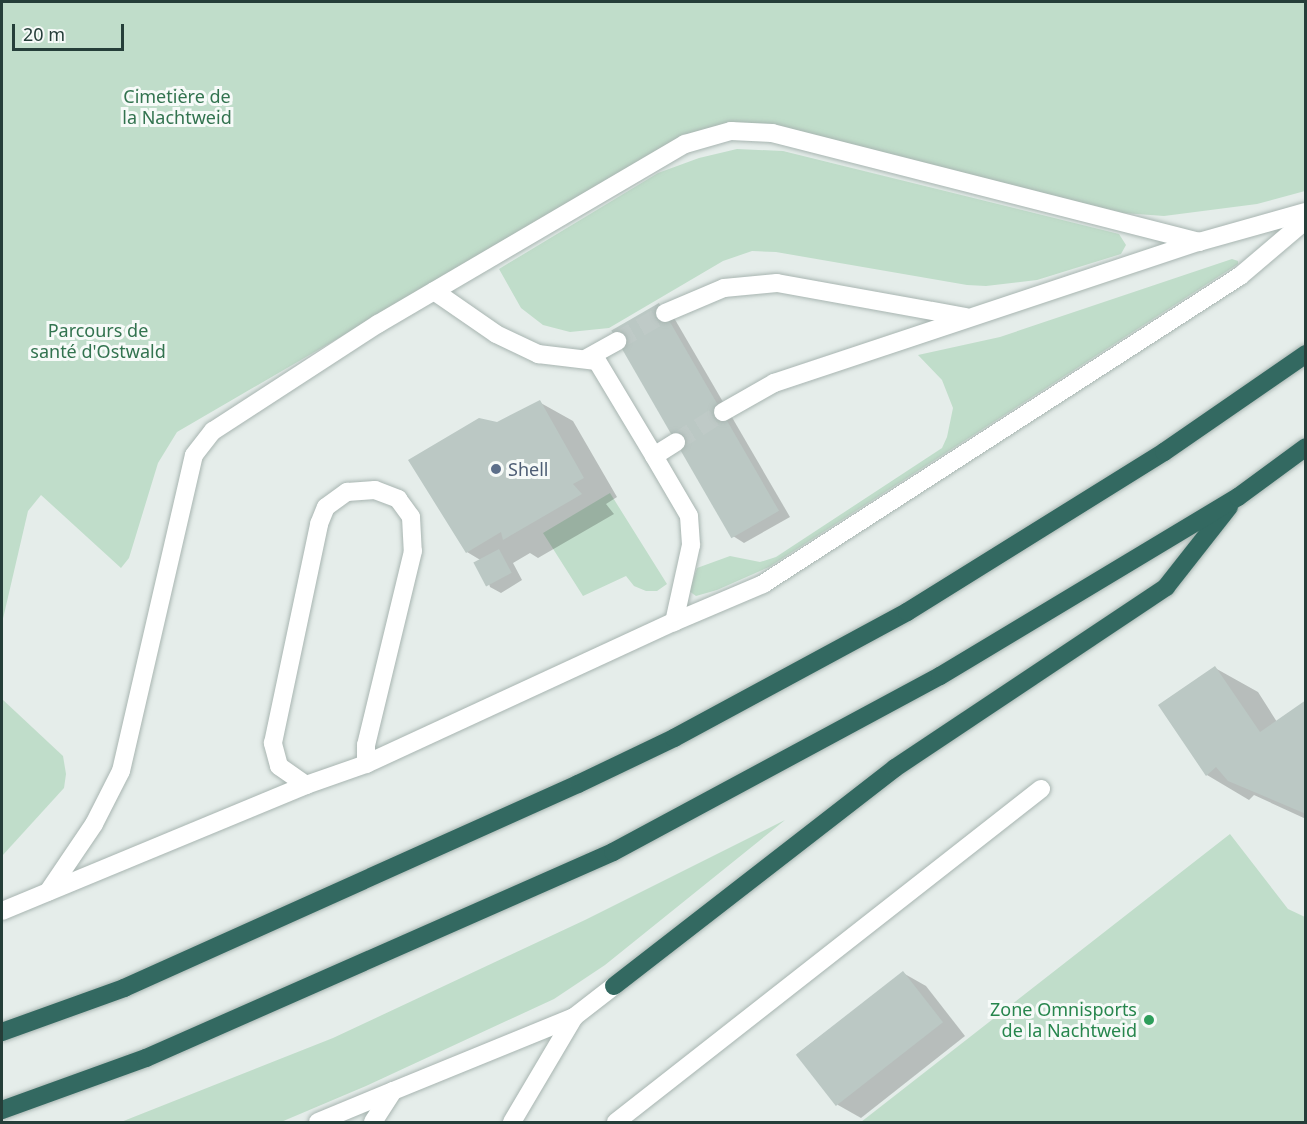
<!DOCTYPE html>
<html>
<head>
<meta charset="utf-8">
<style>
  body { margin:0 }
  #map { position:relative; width:1307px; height:1124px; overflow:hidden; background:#e5edea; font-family:"Noto Sans",sans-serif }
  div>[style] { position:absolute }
  .green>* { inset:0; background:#c0ddca }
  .shadow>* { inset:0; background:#0003 }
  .building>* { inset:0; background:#bbc8c4; transform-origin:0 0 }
  .minor-tunnel>* { height:18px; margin-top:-9px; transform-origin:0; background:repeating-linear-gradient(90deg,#bfcac7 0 18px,transparent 0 27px) }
  .roads { filter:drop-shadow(0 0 2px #a8b5b1) drop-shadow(0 0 2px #a8b5b1) }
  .minor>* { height:18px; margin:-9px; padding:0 9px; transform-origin:9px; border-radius:9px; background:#fff }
  .highway>* { height:18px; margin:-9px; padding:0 9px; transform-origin:9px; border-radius:9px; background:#336961 }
  .dots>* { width:16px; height:16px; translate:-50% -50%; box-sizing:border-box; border:3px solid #f6faf8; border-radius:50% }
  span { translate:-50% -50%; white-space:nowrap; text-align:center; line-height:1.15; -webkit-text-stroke:6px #f6faf8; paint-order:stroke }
  .park-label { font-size:18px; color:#32734f }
  .service-label { font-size:18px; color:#4e5e75 }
  .left { translate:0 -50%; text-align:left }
  .leisure-label { font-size:18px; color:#27864d }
  .right { translate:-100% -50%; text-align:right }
  .frame { position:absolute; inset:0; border:3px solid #253e39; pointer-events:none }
  .scale { position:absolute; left:12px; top:24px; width:112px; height:27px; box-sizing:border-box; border:3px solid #253e39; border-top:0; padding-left:8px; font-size:18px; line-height:21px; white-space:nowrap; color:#253e39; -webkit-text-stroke:4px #f6faf8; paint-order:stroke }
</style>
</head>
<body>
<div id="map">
  <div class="green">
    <i style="clip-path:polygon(2px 2px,1305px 2px,1305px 191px,1257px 204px,1164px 216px,1123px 213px,780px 128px,662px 150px,177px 432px,158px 463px,129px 558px,121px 568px,41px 495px,28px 511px,2px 623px)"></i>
    <i style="clip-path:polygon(737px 149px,783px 151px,1119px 234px,1126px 245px,1121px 254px,1037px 280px,986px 286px,967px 285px,776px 252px,752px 251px,723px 261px,609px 328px,570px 332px,543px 325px,521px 308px,499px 269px,658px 173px,699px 158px)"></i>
    <i style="clip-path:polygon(1232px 259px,1238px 261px,1238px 264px,769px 567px,717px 590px,696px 596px,689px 591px,697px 568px,730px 556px,760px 562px,776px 557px,942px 448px,947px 437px,953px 408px,942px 380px,918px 355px,1000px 337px)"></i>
    <i style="clip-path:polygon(610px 493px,667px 584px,657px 591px,646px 591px,634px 586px,626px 576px,583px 596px,543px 533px)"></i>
    <i style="clip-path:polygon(2px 699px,63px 756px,66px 774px,64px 788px,2px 856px)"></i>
    <i style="clip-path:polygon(785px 820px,605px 965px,554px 999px,366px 1086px,281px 1122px,121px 1122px,333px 1038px,585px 920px)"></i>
    <i style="clip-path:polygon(1230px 834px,1288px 909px,1305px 917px,1305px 1122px,861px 1122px)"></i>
  </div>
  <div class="shadow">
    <i style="clip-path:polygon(670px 311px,790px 517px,744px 543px,733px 536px,614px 332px)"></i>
    <i style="clip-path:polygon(539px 402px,573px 421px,617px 497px,606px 504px,614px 514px,538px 558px,530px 553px,513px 563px,522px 580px,501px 593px,490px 587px,482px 561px,467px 552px,497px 424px)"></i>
    <i style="clip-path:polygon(1215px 668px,1258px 692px,1277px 722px,1306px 702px,1306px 819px,1254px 795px,1249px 800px,1207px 775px)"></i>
    <i style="clip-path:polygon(903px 973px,926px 986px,965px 1036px,861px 1118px,838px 1105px,797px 1054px)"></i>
  </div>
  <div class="building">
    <i style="left:659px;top:303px;width:240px;height:55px;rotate:60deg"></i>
    <i style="clip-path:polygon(540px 400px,584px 478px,573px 484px,582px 494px,503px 540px,501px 532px,466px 553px,408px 460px,479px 418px,497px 422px)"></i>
    <i style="left:499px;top:549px;width:27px;height:29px;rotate:62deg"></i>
    <i style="clip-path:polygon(1215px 666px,1260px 732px,1306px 700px,1306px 814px,1228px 781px,1216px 767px,1206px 776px,1158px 705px)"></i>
    <i style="left:903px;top:971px;width:65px;height:136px;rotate:52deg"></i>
  </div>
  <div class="minor-tunnel">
    <i style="left:617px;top:341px;width:56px;rotate:-30.3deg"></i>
    <i style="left:676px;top:442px;width:56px;rotate:-32.6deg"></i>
  </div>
  <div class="roads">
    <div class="minor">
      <i style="left:434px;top:291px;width:75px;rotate:34.7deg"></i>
      <i style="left:496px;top:334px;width:47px;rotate:25.5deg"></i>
      <i style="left:538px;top:354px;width:59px;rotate:6.8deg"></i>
      <i style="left:597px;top:361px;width:111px;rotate:59deg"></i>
      <i style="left:654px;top:456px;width:26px;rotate:-32deg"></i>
      <i style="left:665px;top:313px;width:64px;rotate:-23deg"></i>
      <i style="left:724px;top:288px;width:53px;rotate:-5.4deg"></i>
      <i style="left:777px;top:283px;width:192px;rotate:10.2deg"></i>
      <i style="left:585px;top:359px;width:37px;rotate:-29deg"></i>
      <i style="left:723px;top:412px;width:59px;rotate:-29.6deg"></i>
      <i style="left:774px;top:383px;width:448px;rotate:-18.4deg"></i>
      <i style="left:1199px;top:242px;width:111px;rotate:-15.7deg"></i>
      <i style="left:654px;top:456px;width:69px;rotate:59.7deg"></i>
      <i style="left:689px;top:516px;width:29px;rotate:86deg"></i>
      <i style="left:691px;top:545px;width:79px;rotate:102.4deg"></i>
      <i style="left:306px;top:785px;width:33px;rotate:-145deg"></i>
      <i style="left:279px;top:766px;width:24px;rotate:-105deg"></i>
      <i style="left:273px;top:743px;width:224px;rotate:-78.1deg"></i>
      <i style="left:319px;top:524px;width:18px;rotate:-68deg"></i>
      <i style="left:326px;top:507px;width:26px;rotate:-36deg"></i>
      <i style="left:347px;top:492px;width:28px;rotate:-4deg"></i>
      <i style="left:375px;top:490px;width:25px;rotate:21deg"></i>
      <i style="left:398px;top:499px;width:22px;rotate:54deg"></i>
      <i style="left:411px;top:517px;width:34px;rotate:87deg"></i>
      <i style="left:413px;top:551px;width:200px;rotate:103.6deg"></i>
      <i style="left:366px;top:745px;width:19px;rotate:90deg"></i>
      <i style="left:48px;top:892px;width:82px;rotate:-55.9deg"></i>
      <i style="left:94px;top:824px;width:59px;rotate:-63deg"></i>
      <i style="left:121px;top:771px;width:324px;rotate:-77deg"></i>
      <i style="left:194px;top:455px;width:31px;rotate:-52deg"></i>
      <i style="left:213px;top:431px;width:197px;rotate:-33deg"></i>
      <i style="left:378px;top:324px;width:356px;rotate:-30.4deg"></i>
      <i style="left:685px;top:144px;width:48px;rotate:-15.8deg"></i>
      <i style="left:731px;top:131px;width:41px;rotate:2.8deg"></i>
      <i style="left:772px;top:133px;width:441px;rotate:14.3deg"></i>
      <i style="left:2px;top:911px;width:329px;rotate:-22.5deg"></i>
      <i style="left:306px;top:785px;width:64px;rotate:-19.3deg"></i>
      <i style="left:366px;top:764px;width:339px;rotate:-24.8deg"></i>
      <i style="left:674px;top:622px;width:97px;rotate:-23.1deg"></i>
      <i style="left:763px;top:584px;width:568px;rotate:-32.85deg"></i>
      <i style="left:1240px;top:276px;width:87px;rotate:-40.3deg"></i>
      <i style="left:318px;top:1122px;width:81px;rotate:-22.5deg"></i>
      <i style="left:373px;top:1122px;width:37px;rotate:-57deg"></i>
      <i style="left:393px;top:1091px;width:196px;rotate:-22.2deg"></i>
      <i style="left:574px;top:1017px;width:51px;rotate:-37.8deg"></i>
      <i style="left:512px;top:1122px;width:122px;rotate:-59.4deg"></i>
      <i style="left:616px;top:1122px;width:540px;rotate:-38.08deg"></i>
    </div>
    <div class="highway">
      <i style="left:614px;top:986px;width:356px;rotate:-37.8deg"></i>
      <i style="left:895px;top:768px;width:326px;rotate:-33.7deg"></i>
      <i style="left:1166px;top:587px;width:102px;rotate:-51.8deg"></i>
      <i style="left:2px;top:1032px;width:130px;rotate:-19.8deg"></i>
      <i style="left:124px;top:988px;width:498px;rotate:-24.2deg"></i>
      <i style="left:578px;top:784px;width:106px;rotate:-25.6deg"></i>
      <i style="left:674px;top:738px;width:265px;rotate:-28.4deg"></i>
      <i style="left:907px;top:612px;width:303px;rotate:-31.9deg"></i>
      <i style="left:1164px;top:452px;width:173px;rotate:-34.6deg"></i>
      <i style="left:2px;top:1110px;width:153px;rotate:-19.9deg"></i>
      <i style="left:146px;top:1058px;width:510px;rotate:-23.8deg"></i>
      <i style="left:613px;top:852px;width:371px;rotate:-28.3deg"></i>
      <i style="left:940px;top:676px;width:348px;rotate:-31deg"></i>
      <i style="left:1238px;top:497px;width:84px;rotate:-36.3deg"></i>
    </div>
  </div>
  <div class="dots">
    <i style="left:496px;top:469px;background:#5c6f8a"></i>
    <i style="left:1149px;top:1020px;background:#2e9e5b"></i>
  </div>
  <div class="park-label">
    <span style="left:177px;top:107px">Cimetière de<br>la Nachtweid</span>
    <span style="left:98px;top:341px">Parcours de<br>santé d'Ostwald</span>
  </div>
  <div class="service-label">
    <span class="left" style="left:508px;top:469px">Shell</span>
  </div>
  <div class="leisure-label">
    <span class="right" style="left:1137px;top:1020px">Zone Omnisports<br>de la Nachtweid</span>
  </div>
  <div class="frame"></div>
  <div class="scale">20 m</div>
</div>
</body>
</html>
